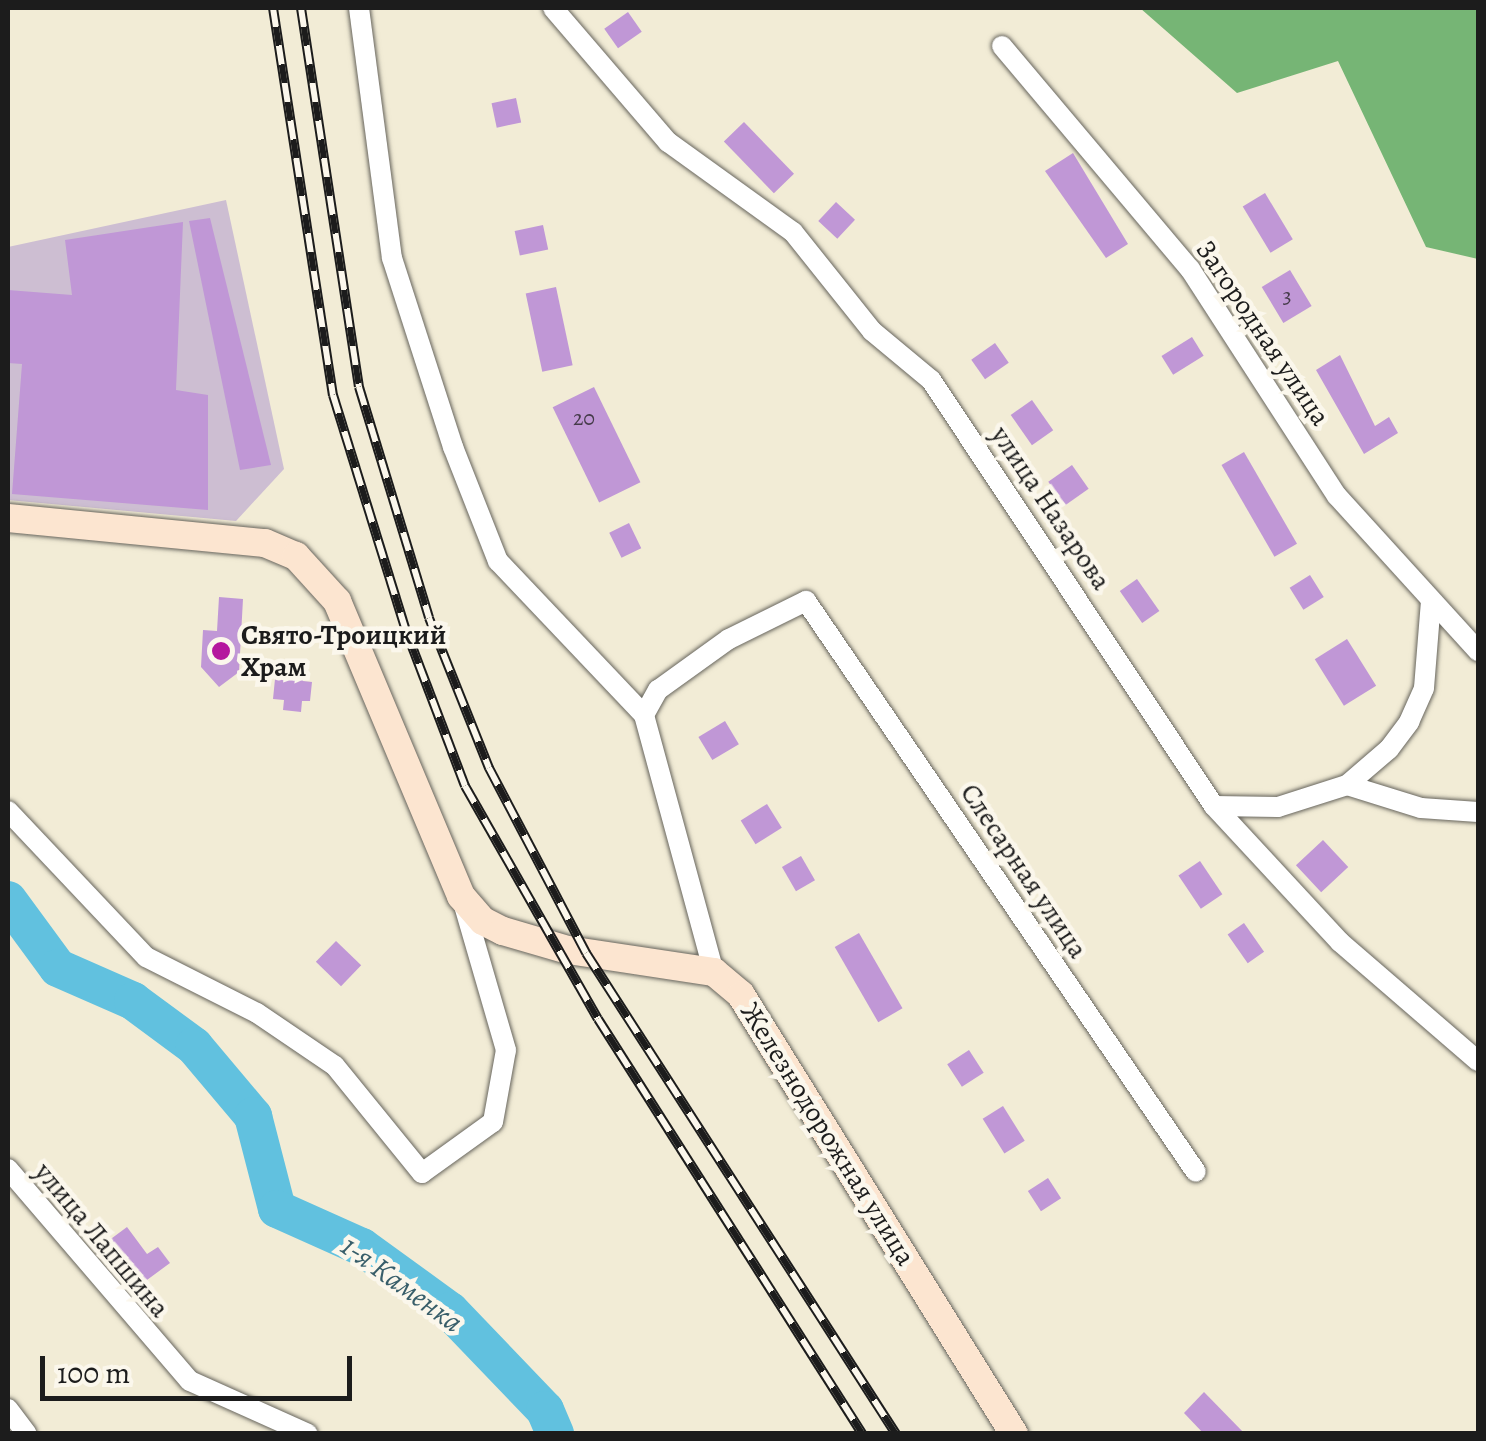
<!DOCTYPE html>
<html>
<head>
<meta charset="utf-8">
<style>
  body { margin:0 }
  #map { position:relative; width:1486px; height:1441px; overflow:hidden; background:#f2ecd6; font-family:Alegreya,serif }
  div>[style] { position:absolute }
  .industrial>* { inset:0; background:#cdbed2 }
  .forest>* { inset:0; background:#76b575 }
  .river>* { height:38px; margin:-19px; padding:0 19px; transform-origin:19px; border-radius:19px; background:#61c1df }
  .building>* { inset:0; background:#c097d6; transform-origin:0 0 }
  .roads { filter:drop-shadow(0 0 2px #67655d) drop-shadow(0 0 2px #67655d) }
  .street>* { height:20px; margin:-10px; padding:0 10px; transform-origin:10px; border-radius:10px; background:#fff }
  .secondary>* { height:28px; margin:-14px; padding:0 14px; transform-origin:14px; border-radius:14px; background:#fce5d0 }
  .rail>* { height:10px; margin-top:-5px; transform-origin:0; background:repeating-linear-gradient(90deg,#fbf7ec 0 19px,#1c1c1c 0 38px); box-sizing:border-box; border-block:2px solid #1c1c1c }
  .dots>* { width:28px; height:28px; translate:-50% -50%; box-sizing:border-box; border:5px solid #fbf7ec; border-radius:50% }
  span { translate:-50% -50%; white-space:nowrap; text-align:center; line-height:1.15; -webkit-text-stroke:9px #fbf7ec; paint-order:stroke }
  .number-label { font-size:22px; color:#453b4a }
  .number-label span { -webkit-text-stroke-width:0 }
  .street-label { font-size:28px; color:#1c1c1c }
  .poi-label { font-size:28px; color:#1c1c1c; font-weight:700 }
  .left { translate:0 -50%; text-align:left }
  .water-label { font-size:30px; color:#385e6a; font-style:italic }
  .frame { position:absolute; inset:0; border:10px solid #1c1c1c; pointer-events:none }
  .scale { position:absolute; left:40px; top:1356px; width:312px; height:45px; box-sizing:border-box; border:5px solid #1c1c1c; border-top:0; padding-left:12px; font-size:30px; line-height:35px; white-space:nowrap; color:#1c1c1c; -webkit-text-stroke:8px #fbf7ec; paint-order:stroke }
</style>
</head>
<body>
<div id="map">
  <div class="industrial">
    <i style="clip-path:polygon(226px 200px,284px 469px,236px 521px,8px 500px,8px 247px)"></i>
  </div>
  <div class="forest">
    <i style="clip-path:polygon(1140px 8px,1478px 8px,1478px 259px,1426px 247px,1338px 61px,1237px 93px)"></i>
  </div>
  <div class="river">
    <i style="left:8px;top:900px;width:84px;rotate:53.7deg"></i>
    <i style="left:58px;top:968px;width:82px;rotate:23.7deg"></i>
    <i style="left:133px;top:1001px;width:76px;rotate:36.4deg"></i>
    <i style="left:194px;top:1046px;width:92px;rotate:49.9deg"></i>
    <i style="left:253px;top:1116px;width:96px;rotate:75.5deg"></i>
    <i style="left:277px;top:1209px;width:93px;rotate:24.1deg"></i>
    <i style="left:362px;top:1247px;width:109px;rotate:36deg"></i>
    <i style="left:450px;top:1311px;width:137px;rotate:46.2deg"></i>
    <i style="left:545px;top:1410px;width:26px;rotate:67deg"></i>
  </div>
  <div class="building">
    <i style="left:628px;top:12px;width:24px;height:29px;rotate:55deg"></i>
    <i style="left:516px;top:98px;width:25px;height:25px;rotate:78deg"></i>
    <i style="left:744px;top:122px;width:72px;height:28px;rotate:46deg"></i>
    <i style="clip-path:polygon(1073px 153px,1128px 244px,1106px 258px,1045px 171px)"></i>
    <i style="left:1265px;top:193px;width:54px;height:26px;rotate:59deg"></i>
    <i style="left:836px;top:202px;width:26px;height:26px;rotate:43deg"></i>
    <i style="clip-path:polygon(210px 218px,271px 465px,240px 470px,189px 221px)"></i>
    <i style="clip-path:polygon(183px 222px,176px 390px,208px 395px,208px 510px,12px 494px,22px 364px,8px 363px,8px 290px,72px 295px,65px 240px)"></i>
    <i style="left:543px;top:225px;width:25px;height:29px;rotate:78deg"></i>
    <i style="left:1290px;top:270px;width:42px;height:33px;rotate:59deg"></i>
    <i style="left:556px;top:287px;width:80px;height:31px;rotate:78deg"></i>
    <i style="left:1192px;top:337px;width:22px;height:36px;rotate:58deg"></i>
    <i style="left:995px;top:343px;width:24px;height:29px;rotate:55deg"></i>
    <i style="clip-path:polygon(1340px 355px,1375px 426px,1389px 417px,1398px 433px,1364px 454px,1316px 370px)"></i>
    <i style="left:594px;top:387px;width:106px;height:46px;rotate:64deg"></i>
    <i style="left:1032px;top:400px;width:37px;height:26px;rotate:55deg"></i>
    <i style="left:1244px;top:452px;width:106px;height:26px;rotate:60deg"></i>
    <i style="left:1072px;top:465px;width:29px;height:29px;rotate:55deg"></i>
    <i style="left:629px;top:523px;width:28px;height:22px;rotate:64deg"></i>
    <i style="left:1310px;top:575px;width:26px;height:24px;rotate:58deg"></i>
    <i style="left:1137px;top:579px;width:39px;height:21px;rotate:55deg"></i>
    <i style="clip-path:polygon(219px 597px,243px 599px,239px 672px,219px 687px,201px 667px,203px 630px,217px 631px)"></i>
    <i style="left:1347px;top:639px;width:55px;height:38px;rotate:58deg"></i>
    <i style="clip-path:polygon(286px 669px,304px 670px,303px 681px,312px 682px,310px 701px,302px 701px,301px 712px,283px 710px,284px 700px,273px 699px,275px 679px,286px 680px)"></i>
    <i style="left:725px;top:721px;width:27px;height:31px;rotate:59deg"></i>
    <i style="left:767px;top:804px;width:28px;height:31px;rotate:58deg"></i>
    <i style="left:1323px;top:840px;width:37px;height:37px;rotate:47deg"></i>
    <i style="left:801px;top:856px;width:28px;height:22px;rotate:60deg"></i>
    <i style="left:1200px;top:861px;width:40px;height:26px;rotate:56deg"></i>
    <i style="left:1244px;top:923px;width:35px;height:20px;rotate:55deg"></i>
    <i style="left:859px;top:933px;width:87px;height:28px;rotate:60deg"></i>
    <i style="left:336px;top:941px;width:35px;height:29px;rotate:44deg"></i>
    <i style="left:969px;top:1050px;width:27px;height:26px;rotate:57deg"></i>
    <i style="left:1003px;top:1106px;width:41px;height:24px;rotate:58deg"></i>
    <i style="left:1048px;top:1178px;width:24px;height:24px;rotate:57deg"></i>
    <i style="clip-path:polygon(127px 1227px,147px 1254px,158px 1247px,170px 1263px,132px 1291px,100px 1247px)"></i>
    <i style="clip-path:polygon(1204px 1392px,1245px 1434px,1204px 1434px,1184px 1413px)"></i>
  </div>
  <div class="roads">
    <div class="street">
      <i style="left:359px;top:8px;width:252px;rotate:82.5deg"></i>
      <i style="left:392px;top:258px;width:199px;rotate:72.1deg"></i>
      <i style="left:453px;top:447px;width:123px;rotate:68.5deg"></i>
      <i style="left:498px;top:561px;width:212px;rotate:46.5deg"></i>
      <i style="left:644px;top:715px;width:266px;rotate:74.8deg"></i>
      <i style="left:553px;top:8px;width:177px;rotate:49.4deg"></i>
      <i style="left:668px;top:142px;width:154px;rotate:35.8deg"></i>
      <i style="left:793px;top:232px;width:127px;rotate:51.4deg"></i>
      <i style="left:872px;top:331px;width:77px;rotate:39.7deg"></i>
      <i style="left:931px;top:380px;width:511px;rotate:56.4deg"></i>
      <i style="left:1214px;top:806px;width:185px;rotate:47.2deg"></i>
      <i style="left:1340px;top:942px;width:182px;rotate:40.8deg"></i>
      <i style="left:1002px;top:46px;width:292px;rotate:49.9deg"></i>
      <i style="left:1190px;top:269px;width:270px;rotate:57.1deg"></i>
      <i style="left:1337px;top:496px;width:210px;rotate:47.7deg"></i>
      <i style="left:644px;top:715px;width:29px;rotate:-61deg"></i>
      <i style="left:658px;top:690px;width:87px;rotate:-35.7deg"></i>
      <i style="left:729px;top:639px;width:86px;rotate:-26.3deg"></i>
      <i style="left:806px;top:601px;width:691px;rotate:55.67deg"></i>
      <i style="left:1347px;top:785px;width:55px;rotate:-40.6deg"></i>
      <i style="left:1389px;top:749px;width:34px;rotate:-53deg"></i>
      <i style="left:1409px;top:722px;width:37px;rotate:-66deg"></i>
      <i style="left:1424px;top:688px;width:87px;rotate:-85.4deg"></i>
      <i style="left:1214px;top:806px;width:64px;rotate:0.9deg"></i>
      <i style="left:1278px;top:807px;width:72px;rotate:-17.7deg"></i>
      <i style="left:1347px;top:785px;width:77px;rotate:17.3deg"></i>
      <i style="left:1421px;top:808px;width:57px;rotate:4deg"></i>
      <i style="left:8px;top:811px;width:201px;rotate:46.6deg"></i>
      <i style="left:146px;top:957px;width:124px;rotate:26.8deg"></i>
      <i style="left:257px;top:1013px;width:94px;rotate:34.2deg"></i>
      <i style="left:335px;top:1066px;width:138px;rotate:50.9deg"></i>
      <i style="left:422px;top:1173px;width:87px;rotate:-35.7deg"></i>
      <i style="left:493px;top:1122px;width:73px;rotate:-79.8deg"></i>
      <i style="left:506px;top:1050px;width:154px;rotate:-106.2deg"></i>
      <i style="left:8px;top:1169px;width:279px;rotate:49.4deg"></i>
      <i style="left:190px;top:1381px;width:129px;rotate:24.2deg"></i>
      <i style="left:8px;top:1409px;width:31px;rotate:53deg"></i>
    </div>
    <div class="secondary">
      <i style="left:8px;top:518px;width:258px;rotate:5.6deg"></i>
      <i style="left:265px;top:543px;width:34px;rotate:23deg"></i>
      <i style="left:296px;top:556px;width:61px;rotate:47.7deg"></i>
      <i style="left:337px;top:601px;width:320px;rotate:67.2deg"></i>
      <i style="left:461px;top:896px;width:33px;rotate:49deg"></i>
      <i style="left:483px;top:921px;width:22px;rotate:27deg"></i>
      <i style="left:503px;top:931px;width:68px;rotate:16.3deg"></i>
      <i style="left:568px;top:950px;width:148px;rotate:8.6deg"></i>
      <i style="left:714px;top:972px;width:35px;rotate:40deg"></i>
      <i style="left:741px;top:995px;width:517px;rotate:58.12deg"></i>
    </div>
  </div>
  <div class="rail">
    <i style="left:273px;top:8px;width:392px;rotate:81.2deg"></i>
    <i style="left:333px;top:395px;width:244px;rotate:72.8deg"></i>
    <i style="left:405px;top:628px;width:169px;rotate:69.2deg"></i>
    <i style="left:465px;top:786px;width:268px;rotate:60.3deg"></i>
    <i style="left:598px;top:1019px;width:492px;rotate:57.5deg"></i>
    <i style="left:301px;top:8px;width:383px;rotate:81.3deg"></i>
    <i style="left:359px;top:387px;width:241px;rotate:73.1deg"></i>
    <i style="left:429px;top:618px;width:162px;rotate:68.2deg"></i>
    <i style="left:489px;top:768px;width:209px;rotate:62.3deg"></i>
    <i style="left:586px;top:953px;width:572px;rotate:57.2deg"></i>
  </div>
  <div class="dots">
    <i style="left:221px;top:651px;background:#b5179e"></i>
  </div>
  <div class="number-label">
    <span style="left:1287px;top:297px">3</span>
    <span style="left:584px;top:419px">20</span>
  </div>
  <div class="street-label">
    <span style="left:1263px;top:333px;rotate:56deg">Загородная улица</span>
    <span style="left:1051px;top:508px;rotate:56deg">улица Назарова</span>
    <span style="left:1024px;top:871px;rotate:56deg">Слесарная улица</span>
    <span style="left:828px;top:1134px;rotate:58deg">Железнодорожная улица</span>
    <span style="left:102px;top:1240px;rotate:50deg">улица Лапшина</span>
  </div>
  <div class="poi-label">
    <span class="left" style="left:241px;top:651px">Свято-Троицкий<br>Храм</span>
  </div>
  <div class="water-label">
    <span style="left:402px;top:1284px;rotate:36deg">1-я Каменка</span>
  </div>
  <div class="frame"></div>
  <div class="scale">100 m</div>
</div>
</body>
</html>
